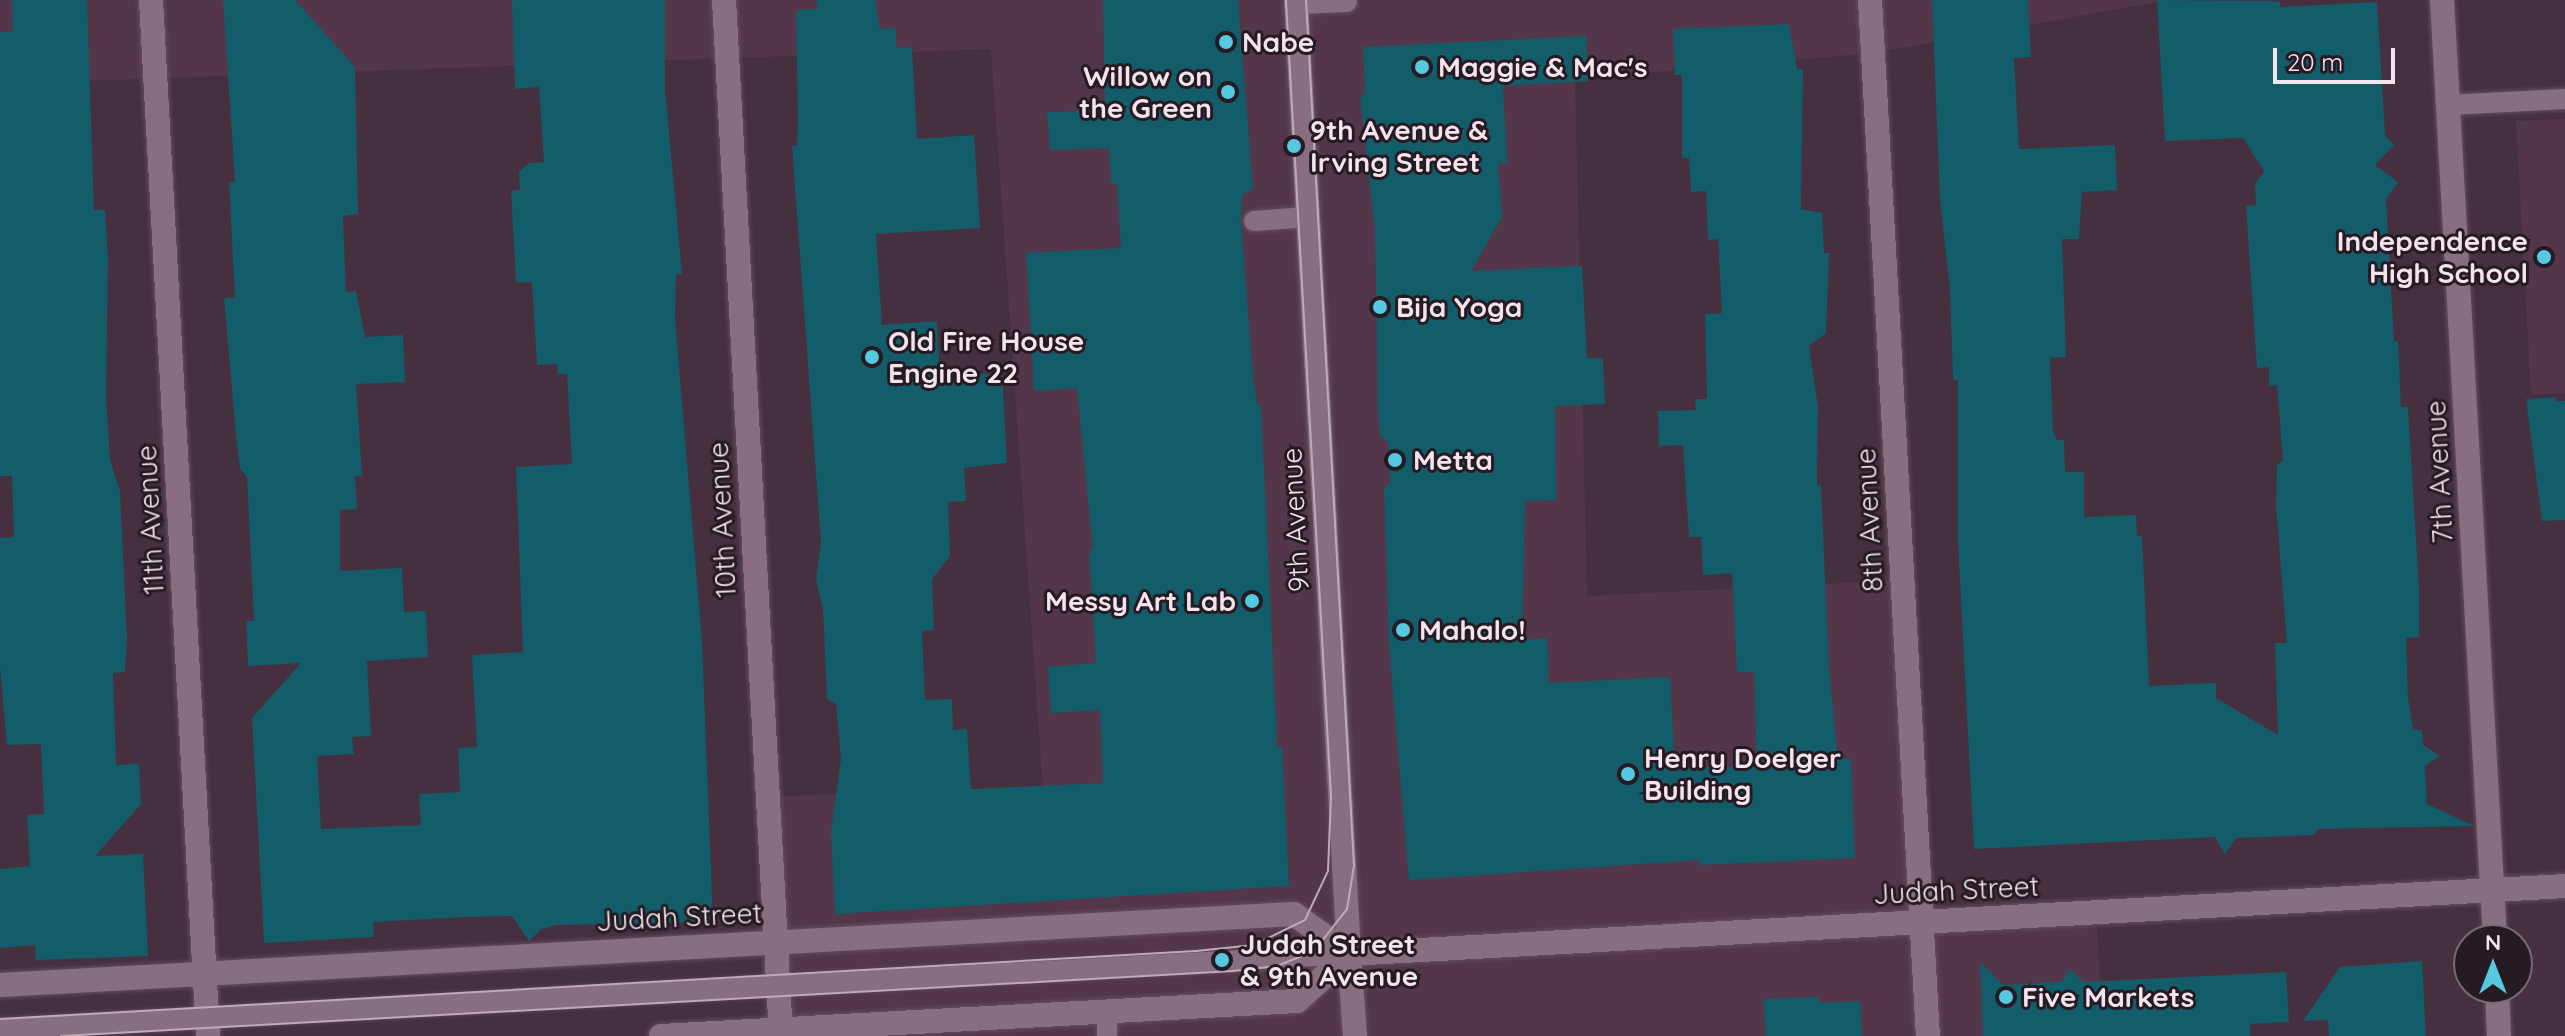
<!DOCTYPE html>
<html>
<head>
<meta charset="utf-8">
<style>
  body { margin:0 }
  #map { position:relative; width:2565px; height:1036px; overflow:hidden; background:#462f3f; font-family:Quicksand,sans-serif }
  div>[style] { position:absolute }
  .built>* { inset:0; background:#53364a }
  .building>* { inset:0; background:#135c6a }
  .roads { filter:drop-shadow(0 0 2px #634f5e) drop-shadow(0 0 2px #634f5e) }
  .service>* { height:20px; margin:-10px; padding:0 10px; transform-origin:10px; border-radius:10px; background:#896e80 }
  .minor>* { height:24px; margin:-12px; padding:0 12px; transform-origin:12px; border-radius:12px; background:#896e80 }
  .tertiary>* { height:24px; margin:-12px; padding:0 12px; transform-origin:12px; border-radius:12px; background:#896e80 }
  .secondary>* { height:24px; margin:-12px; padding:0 12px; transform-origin:12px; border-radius:12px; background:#896e80 }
  .tram>* { height:2px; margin:-1px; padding:0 1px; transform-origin:1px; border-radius:1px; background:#bdabb7 }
  .dots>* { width:22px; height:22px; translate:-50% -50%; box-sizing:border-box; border:4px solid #261b22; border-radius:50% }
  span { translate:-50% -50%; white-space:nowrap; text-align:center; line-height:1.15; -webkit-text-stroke:6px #261b22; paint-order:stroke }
  .poi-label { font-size:28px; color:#f2e3ed; font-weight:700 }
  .left { translate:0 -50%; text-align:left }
  .right { translate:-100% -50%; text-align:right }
  .street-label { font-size:28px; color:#f2e3ed }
  .north { position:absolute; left:2453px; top:924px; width:80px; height:80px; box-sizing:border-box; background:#261b22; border:2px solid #786b73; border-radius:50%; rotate:0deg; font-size:22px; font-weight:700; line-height:32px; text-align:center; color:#f2e3ed }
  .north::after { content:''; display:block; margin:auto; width:28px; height:36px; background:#56c9e1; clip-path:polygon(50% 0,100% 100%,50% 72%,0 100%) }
  .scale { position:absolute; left:2273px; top:48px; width:122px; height:36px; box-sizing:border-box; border:4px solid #f2e3ed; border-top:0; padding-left:10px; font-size:24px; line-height:28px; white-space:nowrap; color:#f2e3ed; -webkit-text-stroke:6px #261b22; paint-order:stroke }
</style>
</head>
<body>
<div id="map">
  <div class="built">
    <i style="clip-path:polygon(0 0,2168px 0,1873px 53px,1575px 79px,1587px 596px,1902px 580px,1921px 922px,2096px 912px,2103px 1036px,781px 1036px,767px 796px,1043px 790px,991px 49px,0 84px)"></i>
    <i style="clip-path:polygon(2565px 119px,2565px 393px,2531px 395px,2516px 121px)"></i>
  </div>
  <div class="building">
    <i style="clip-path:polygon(12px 0,87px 0,94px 210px,105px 210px,108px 258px,106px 398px,110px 460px,120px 491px,127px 639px,125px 672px,113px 673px,116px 765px,139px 764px,141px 804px,95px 856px,143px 854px,148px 956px,36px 960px,35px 945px,0 948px,0 869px,30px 866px,27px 815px,44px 814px,41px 744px,7px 745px,0 667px,0 538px,14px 537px,12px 476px,0 476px,0 32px,13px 32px)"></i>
    <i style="clip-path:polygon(223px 0,295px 0,355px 67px,358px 214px,343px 216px,346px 292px,356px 291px,365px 337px,403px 335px,405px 382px,356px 384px,362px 476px,355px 476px,357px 509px,340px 510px,340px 571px,402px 568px,404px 612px,426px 611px,428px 657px,367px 661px,371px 736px,352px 737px,354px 754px,317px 756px,321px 829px,421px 825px,419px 794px,460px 792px,458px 748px,477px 747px,472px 655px,523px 652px,516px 467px,572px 464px,567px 374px,558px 374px,557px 364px,537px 365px,532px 282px,516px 283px,511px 191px,520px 190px,519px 172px,529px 163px,544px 162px,539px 87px,515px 89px,512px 0,665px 0,665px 89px,682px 274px,676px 274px,675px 319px,702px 642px,713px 922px,557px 925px,541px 929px,529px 941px,512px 916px,466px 917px,373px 922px,374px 937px,264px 943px,252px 718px,301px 663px,248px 666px,246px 621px,254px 621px,247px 477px,240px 468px,236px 436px,224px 298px,235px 298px,229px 182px,235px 182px)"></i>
    <i style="clip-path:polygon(816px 0,875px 0,880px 29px,895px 28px,897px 48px,912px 47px,917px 139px,974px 135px,980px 228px,876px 234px,882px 325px,937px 321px,940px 376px,1002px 373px,1007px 463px,964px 468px,966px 501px,948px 502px,950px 556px,932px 579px,934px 630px,922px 631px,925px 700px,952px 699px,953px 730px,967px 729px,971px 789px,1103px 783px,1100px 710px,1051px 713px,1048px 667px,1096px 663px,1089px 550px,1093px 550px,1077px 388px,1034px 391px,1026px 253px,1121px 248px,1117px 184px,1111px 184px,1109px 148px,1050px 150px,1047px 112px,1105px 110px,1103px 0,1238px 0,1253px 189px,1242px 195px,1241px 221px,1253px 378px,1257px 405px,1261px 405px,1277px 747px,1282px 747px,1289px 886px,835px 914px,831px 831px,841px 759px,836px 704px,827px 699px,823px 609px,816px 580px,821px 542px,792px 146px,797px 146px,798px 121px,796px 10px,818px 9px)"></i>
    <i style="clip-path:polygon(1932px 0,2028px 0,2031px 57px,2014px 58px,2019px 149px,2115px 145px,2117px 190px,2082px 192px,2079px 239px,2062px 239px,2066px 357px,2050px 358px,2053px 432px,2057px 440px,2064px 440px,2065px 472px,2084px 472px,2084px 517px,2136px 515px,2137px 536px,2142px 536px,2149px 686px,2216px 683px,2216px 698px,2278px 735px,2275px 643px,2287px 643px,2276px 506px,2277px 465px,2283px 460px,2277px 385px,2269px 386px,2269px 367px,2257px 368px,2246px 206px,2256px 205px,2255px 184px,2264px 171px,2243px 138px,2165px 141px,2157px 0,2270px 1px,2280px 2px,2280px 7px,2377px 2px,2385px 135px,2394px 145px,2375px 165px,2398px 182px,2386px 199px,2394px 341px,2398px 341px,2401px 407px,2408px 407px,2419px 589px,2419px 637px,2406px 638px,2408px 698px,2413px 730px,2422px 730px,2423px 745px,2440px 756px,2425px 766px,2427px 804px,2474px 826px,2318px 829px,2314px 835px,2236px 838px,2225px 854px,2215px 837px,1974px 849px,1958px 542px,1958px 380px,1953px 380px,1950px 289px,1940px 200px)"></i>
    <i style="clip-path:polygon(1789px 24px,1797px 69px,1803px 69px,1801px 209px,1822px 213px,1824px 253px,1829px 253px,1826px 333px,1809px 346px,1818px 407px,1817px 485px,1821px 485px,1829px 670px,1838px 759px,1851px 759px,1855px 858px,1699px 865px,1699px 860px,1409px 880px,1389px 646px,1384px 487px,1390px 483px,1388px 442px,1380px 436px,1378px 415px,1375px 231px,1360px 98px,1365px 92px,1363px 47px,1586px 36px,1588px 81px,1503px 86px,1507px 163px,1498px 163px,1502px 217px,1471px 271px,1582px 266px,1587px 358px,1603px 358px,1605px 404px,1555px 406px,1556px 500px,1525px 501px,1522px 640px,1547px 638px,1549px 683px,1670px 677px,1675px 769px,1757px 766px,1754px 672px,1737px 672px,1732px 573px,1703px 575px,1701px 537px,1689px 537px,1683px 445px,1659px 446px,1658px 411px,1696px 410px,1695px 399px,1707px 399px,1705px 314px,1722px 313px,1718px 239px,1708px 240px,1706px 191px,1691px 192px,1689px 158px,1682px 158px,1682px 75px,1675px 75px,1673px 29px)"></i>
    <i style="clip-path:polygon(2556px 397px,2556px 401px,2565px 401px,2565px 520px,2542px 521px,2526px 399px)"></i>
    <i style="clip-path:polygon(2422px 961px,2426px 1036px,2329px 1036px,2328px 1020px,2303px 1021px,2340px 967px)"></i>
    <i style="clip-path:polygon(1980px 962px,2003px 985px,2061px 982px,2070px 969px,2084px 982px,2286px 972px,2289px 1022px,2250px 1024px,2250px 1036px,1983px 1036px)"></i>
    <i style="clip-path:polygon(1819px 997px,1820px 1003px,1860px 1001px,1862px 1036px,1766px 1036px,1763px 999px)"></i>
  </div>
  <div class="roads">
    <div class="service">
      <i style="left:1297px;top:4px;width:50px;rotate:-2.3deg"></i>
      <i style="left:2448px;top:105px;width:117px;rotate:-2.9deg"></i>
      <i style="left:1254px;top:221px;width:54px;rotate:-4.2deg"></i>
      <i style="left:0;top:1029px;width:1351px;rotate:-3.18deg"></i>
      <i style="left:1107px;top:1036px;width:25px;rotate:-90deg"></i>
    </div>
    <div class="minor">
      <i style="left:151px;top:0;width:1038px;rotate:86.85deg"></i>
      <i style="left:724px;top:0;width:1038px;rotate:86.85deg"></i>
      <i style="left:1296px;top:0;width:955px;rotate:86.82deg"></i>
      <i style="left:1870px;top:0;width:1038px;rotate:86.8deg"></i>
    </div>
    <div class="tertiary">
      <i style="left:1349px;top:954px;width:82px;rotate:85.8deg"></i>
      <i style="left:0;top:985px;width:1296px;rotate:-3.14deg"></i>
      <i style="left:1294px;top:914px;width:68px;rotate:36deg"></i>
      <i style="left:661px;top:1036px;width:637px;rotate:-3.15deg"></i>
      <i style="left:1297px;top:1001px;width:70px;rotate:-42.1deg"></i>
      <i style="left:1349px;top:954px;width:1218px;rotate:-3.2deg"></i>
    </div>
    <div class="secondary">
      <i style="left:2442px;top:0;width:941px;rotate:86.77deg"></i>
      <i style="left:2497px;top:988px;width:48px;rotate:87.6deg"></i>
    </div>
  </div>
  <div class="tram">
    <i style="left:0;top:1019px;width:1198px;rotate:-3.25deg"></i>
    <i style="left:1196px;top:951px;width:58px;rotate:-5.9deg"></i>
    <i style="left:1254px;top:945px;width:57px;rotate:-26.1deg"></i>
    <i style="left:1305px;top:920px;width:54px;rotate:-64.9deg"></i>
    <i style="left:1328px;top:871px;width:75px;rotate:-87.7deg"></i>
    <i style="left:1331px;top:796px;width:797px;rotate:-93.24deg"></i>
    <i style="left:61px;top:1036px;width:1174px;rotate:-3.17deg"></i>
    <i style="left:1233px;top:971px;width:44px;rotate:-6.5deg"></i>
    <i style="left:1277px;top:966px;width:40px;rotate:-22deg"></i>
    <i style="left:1314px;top:951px;width:53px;rotate:-51.8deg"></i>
    <i style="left:1347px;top:909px;width:44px;rotate:-80.8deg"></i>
    <i style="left:1354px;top:866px;width:867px;rotate:-93.17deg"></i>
  </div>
  <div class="dots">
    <i style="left:1226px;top:42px;background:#56c9e1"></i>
    <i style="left:1422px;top:67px;background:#56c9e1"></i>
    <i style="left:1228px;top:92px;background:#56c9e1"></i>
    <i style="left:1294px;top:146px;background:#56c9e1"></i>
    <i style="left:2544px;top:257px;background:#56c9e1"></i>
    <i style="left:1380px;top:307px;background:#56c9e1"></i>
    <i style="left:872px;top:357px;background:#56c9e1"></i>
    <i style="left:1395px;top:460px;background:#56c9e1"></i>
    <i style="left:1252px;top:601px;background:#56c9e1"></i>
    <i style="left:1403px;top:630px;background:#56c9e1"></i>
    <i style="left:1628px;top:774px;background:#56c9e1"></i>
    <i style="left:1222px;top:960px;background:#56c9e1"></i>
    <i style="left:2006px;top:997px;background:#56c9e1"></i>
  </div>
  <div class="poi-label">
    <span class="left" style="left:1242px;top:42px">Nabe</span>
    <span class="left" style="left:1438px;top:67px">Maggie &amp; Mac's</span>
    <span class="right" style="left:1212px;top:92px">Willow on<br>the Green</span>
    <span class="left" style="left:1310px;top:146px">9th Avenue &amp;<br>Irving Street</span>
    <span class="right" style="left:2528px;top:257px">Independence<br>High School</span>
    <span class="left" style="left:1396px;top:307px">Bija Yoga</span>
    <span class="left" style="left:888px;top:357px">Old Fire House<br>Engine 22</span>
    <span class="left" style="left:1413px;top:460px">Metta</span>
    <span class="right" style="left:1236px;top:601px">Messy Art Lab</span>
    <span class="left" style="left:1419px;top:630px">Mahalo!</span>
    <span class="left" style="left:1644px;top:774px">Henry Doelger<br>Building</span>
    <span class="left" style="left:1240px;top:960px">Judah Street<br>&amp; 9th Avenue</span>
    <span class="left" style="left:2022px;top:997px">Five Markets</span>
  </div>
  <div class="street-label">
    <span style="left:2439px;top:472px;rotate:-93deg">7th Avenue</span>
    <span style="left:150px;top:520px;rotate:-93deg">11th Avenue</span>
    <span style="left:722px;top:520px;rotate:-93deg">10th Avenue</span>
    <span style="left:1295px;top:520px;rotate:-93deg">9th Avenue</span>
    <span style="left:1869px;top:520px;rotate:-93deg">8th Avenue</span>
    <span style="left:1956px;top:890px;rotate:-3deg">Judah Street</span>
    <span style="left:679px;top:917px;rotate:-3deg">Judah Street</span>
  </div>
  <div class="north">N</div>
  <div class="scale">20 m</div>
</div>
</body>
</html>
